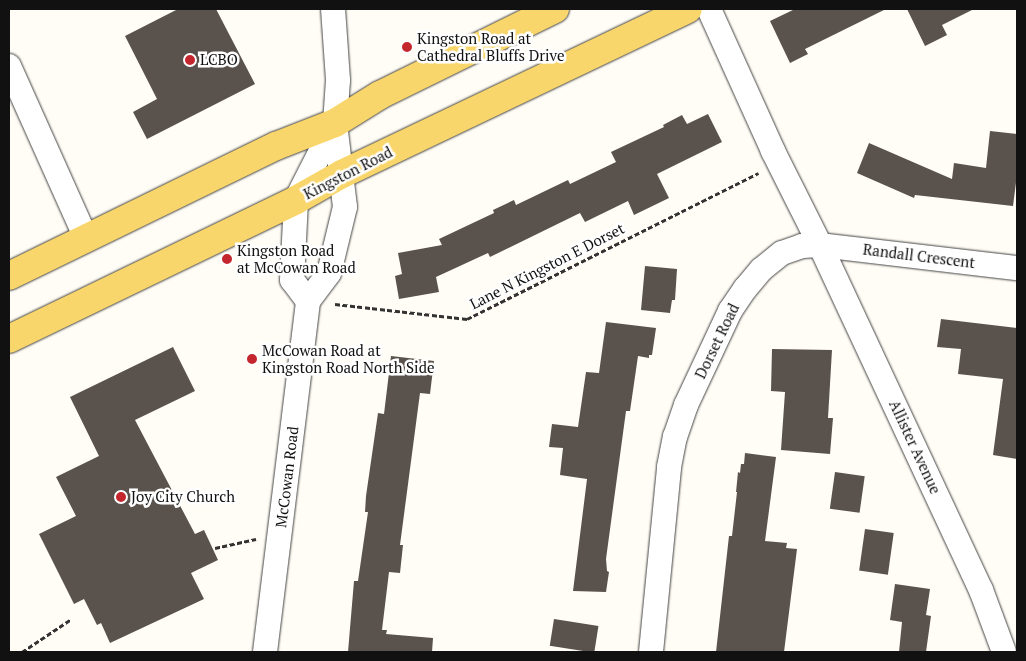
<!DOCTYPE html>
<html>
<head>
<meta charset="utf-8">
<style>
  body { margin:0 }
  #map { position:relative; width:1026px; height:661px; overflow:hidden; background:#fffdf5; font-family:"PT Serif",serif }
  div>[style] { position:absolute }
  .building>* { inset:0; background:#5a524d; transform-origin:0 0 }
  .path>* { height:3px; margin-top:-1.5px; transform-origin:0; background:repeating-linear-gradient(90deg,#333 0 5px,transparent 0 7.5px) }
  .roads { filter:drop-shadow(0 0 1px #444) drop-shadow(0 0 1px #444) }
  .minor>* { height:24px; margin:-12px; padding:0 12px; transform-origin:12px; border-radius:12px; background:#fff }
  .major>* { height:28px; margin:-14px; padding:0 14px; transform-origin:14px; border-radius:14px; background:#f9d66b }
  .dots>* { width:14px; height:14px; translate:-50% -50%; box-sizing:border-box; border:2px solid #fff; border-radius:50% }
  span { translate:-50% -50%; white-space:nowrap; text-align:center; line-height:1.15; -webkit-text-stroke:5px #fff; paint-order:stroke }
  .poi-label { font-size:15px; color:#111 }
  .left { translate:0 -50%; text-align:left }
  .street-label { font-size:15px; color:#111 }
  .frame { position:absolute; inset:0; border:10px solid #111; pointer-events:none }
</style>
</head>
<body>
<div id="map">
  <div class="building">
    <i style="clip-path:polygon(178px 9px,216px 9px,255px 84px,147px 139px,133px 112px,157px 99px,125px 36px)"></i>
    <i style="clip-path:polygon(795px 9px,886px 9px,805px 49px,808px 54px,790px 63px,770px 21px)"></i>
    <i style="clip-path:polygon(907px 9px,974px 9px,942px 25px,947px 35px,925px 46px)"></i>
    <i style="clip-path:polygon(708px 114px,722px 142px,657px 174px,669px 198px,634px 215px,628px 201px,585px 222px,580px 213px,490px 257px,488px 253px,436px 277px,439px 292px,399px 299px,395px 276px,402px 274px,398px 253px,442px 245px,439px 239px,494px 213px,493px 210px,514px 200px,516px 205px,568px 180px,570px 184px,616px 162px,611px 152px,664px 127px,663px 125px,682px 115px,687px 124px)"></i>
    <i style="clip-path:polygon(990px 131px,1017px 134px,1017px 175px,1013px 206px,915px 195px,914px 198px,857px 173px,869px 143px,952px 179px,954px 163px,986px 168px)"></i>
    <i style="clip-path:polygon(645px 266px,677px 269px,675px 300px,672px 300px,670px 313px,641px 310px)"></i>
    <i style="clip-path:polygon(941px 319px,1017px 328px,1017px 459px,993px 455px,1003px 379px,958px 374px,961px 349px,937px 347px)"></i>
    <i style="clip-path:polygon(606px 322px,656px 328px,652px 355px,649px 355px,649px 358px,638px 356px,630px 411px,626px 411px,606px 559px,607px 571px,609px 572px,606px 592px,573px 591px,587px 479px,560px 475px,563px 448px,549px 447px,552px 424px,578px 427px,586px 372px,599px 373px)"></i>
    <i style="clip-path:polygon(173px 347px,195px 391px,135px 420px,195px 534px,204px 530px,218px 560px,191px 573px,204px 599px,110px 643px,101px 623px,97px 625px,84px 599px,74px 604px,39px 534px,76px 516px,56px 477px,99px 456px,70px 397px)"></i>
    <i style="clip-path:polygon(772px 349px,832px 350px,828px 418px,833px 418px,830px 454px,781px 450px,785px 392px,771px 391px)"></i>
    <i style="clip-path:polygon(391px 356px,434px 361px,430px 394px,420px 393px,400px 545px,403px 545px,400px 573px,389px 572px,382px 630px,387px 630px,386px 634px,433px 638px,432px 652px,348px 652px,354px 581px,358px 581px,368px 512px,365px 512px,366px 496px,378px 413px,384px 414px)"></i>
    <i style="clip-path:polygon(745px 453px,776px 457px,765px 541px,787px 543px,786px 548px,797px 549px,784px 652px,716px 652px,729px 536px,732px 536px,737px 492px,736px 492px,738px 472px,740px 473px,741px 464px,744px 464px)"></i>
    <i style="left:835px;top:472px;width:30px;height:37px;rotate:8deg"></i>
    <i style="left:865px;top:529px;width:29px;height:42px;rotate:8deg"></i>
    <i style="clip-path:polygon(895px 584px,930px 589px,926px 615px,931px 616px,926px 652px,899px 652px,902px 622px,890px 620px)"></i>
    <i style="left:554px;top:619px;width:45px;height:27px;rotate:9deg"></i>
  </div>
  <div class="path">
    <i style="left:335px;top:304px;width:133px;rotate:6.5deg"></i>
    <i style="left:467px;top:319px;width:326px;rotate:-26.6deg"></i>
    <i style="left:215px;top:548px;width:42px;rotate:-12.4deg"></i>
    <i style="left:22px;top:652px;width:58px;rotate:-33.7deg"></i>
  </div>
  <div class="roads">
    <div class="minor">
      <i style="left:709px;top:9px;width:156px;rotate:65.7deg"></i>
      <i style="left:773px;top:151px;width:105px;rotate:63.4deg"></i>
      <i style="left:820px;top:245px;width:381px;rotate:65deg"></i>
      <i style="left:981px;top:590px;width:66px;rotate:69.6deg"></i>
      <i style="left:9px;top:66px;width:188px;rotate:65.9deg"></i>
      <i style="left:308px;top:301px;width:26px;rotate:-127deg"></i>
      <i style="left:292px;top:280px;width:80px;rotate:-87.1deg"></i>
      <i style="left:296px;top:200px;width:86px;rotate:-63.1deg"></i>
      <i style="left:265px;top:652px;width:354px;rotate:-83deg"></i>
      <i style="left:308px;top:301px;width:35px;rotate:-53deg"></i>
      <i style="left:329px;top:273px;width:68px;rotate:-76.4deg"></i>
      <i style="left:345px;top:207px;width:85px;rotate:-96.8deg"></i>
      <i style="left:335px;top:123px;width:43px;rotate:-86deg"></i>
      <i style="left:338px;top:80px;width:71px;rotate:-94deg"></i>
      <i style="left:651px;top:652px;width:186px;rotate:-84.4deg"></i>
      <i style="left:669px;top:467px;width:31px;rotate:-79deg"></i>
      <i style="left:675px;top:437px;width:34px;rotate:-71deg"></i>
      <i style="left:686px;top:405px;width:104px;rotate:-64.9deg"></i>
      <i style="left:730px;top:311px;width:27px;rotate:-56deg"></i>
      <i style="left:745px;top:289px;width:26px;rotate:-50deg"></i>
      <i style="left:762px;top:269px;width:26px;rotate:-39deg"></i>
      <i style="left:782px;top:253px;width:21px;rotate:-19deg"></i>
      <i style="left:802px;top:246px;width:18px;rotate:-3deg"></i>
      <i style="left:820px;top:245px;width:198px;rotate:6.7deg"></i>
    </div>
    <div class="major">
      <i style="left:9px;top:276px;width:297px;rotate:-26deg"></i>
      <i style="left:276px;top:146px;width:63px;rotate:-21.3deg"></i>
      <i style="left:335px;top:123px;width:53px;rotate:-31.9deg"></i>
      <i style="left:380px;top:95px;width:195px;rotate:-26.2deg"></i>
      <i style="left:9px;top:339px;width:319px;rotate:-25.8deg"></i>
      <i style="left:296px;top:200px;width:53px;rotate:-29.5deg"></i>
      <i style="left:342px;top:174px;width:383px;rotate:-25.5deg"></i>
    </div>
  </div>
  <div class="dots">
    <i style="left:407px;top:47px;background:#c4262e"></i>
    <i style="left:190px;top:60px;background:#c4262e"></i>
    <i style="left:227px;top:259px;background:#c4262e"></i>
    <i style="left:252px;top:359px;background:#c4262e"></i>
    <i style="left:121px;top:497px;background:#c4262e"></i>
  </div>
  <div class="poi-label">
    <span class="left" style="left:417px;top:47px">Kingston Road at<br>Cathedral Bluffs Drive</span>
    <span class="left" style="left:200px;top:60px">LCBO</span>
    <span class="left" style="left:237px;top:259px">Kingston Road<br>at McCowan Road</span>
    <span class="left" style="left:262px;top:359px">McCowan Road at<br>Kingston Road North Side</span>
    <span class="left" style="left:131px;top:497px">Joy City Church</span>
  </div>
  <div class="street-label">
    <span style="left:348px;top:173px;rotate:-27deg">Kingston Road</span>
    <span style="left:919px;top:256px;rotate:7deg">Randall Crescent</span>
    <span style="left:547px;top:266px;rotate:-27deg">Lane N Kingston E Dorset</span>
    <span style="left:717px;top:341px;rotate:-64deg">Dorset Road</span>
    <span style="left:915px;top:447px;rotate:65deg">Allister Avenue</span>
    <span style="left:287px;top:477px;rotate:-83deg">McCowan Road</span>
  </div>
  <div class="frame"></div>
</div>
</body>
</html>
